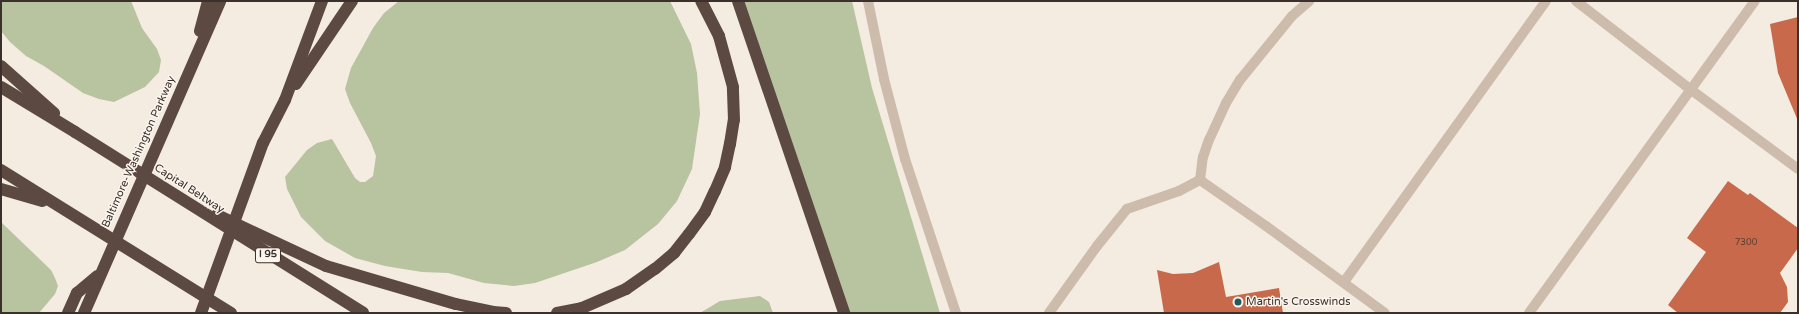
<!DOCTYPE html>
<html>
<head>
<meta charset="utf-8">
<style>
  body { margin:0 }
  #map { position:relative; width:1799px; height:314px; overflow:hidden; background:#f4ebe1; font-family:"Varela Round",sans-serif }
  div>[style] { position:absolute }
  .green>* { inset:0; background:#b8c4a0 }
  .building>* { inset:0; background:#c8694b }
  .lane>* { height:10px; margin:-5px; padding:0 5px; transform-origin:5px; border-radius:5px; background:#cdbbac }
  .street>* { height:10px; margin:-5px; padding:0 5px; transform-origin:5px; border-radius:5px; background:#cdbbac }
  .highway>* { height:12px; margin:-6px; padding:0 6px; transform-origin:6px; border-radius:6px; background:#5c4a42 }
  .dots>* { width:11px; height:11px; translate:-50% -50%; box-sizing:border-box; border:2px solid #fbf5ee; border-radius:50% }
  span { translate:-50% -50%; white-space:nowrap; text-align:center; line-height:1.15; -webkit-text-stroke:3px #fbf5ee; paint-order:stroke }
  .number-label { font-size:9px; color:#5e3e33 }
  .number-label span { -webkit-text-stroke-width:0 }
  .shield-label span { padding:1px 3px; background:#fbf5ee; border:1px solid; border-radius:3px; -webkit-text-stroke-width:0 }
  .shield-label { font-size:10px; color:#3b302b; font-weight:700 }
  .street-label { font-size:11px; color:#3b302b }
  .poi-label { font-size:11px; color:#3b302b }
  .left { translate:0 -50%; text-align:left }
  .frame { position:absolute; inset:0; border:2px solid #3b302b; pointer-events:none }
</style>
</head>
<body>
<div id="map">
  <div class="green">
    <i style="clip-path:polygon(1px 1px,131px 1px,142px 28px,157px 49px,161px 60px,159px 72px,145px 87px,114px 102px,99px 99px,83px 93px,44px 66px,26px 56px,10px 42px,1px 31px)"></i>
    <i style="clip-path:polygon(399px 1px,670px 1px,691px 44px,697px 73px,700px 114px,692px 169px,677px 201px,658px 224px,625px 250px,597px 262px,535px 283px,514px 286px,484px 283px,448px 273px,422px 272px,385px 266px,355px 258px,325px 241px,301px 217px,287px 189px,285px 177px,307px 150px,317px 143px,332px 139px,355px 178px,360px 182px,365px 182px,373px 176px,376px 156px,371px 143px,350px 103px,345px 89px,351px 68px,373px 28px,384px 13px)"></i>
    <i style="clip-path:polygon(738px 1px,852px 1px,872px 88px,940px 313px,844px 313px)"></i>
    <i style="clip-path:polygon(1px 222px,51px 270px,55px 278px,58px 286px,55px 294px,39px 313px,1px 313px)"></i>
    <i style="clip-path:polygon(760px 296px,769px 302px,773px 313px,700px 313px,720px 301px)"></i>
  </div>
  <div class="building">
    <i style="clip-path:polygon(1798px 17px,1798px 121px,1778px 73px,1770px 24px)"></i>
    <i style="clip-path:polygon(1728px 181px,1748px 195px,1750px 193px,1798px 228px,1798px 248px,1780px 273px,1787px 287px,1788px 302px,1780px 313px,1678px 313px,1668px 305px,1706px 252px,1687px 238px)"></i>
    <i style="clip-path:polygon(1219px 262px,1226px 297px,1279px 288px,1283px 313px,1164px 313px,1157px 270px,1173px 274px,1193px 273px)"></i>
  </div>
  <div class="lane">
    <i style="left:868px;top:1px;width:80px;rotate:78.4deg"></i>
    <i style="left:884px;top:79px;width:83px;rotate:75.3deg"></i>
    <i style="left:905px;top:159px;width:162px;rotate:71.7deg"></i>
    <i style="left:1200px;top:180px;width:80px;rotate:34.9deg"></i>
    <i style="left:1266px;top:226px;width:147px;rotate:36.2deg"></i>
    <i style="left:1344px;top:282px;width:346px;rotate:-54.3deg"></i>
    <i style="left:1529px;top:313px;width:385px;rotate:-54.1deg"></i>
  </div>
  <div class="street">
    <i style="left:1576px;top:1px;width:144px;rotate:37.7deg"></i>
    <i style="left:1690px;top:89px;width:134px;rotate:36.5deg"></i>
    <i style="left:1049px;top:313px;width:82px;rotate:-54.4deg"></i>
    <i style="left:1097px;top:246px;width:48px;rotate:-51deg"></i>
    <i style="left:1127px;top:209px;width:55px;rotate:-19.1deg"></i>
    <i style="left:1179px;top:191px;width:24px;rotate:-28deg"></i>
    <i style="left:1200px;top:180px;width:23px;rotate:-83deg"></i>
    <i style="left:1203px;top:157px;width:18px;rotate:-71deg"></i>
    <i style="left:1209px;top:140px;width:41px;rotate:-65.3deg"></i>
    <i style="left:1226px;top:103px;width:27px;rotate:-59deg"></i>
    <i style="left:1240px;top:80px;width:82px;rotate:-50.9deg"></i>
    <i style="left:1292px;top:16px;width:23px;rotate:-41deg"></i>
  </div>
  <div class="highway">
    <i style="left:738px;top:1px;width:330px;rotate:71.2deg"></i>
    <i style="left:200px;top:31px;width:31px;rotate:-75deg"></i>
    <i style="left:1px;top:66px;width:71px;rotate:41.6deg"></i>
    <i style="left:296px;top:84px;width:100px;rotate:-56deg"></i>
    <i style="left:1px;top:87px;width:87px;rotate:31.3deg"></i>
    <i style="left:75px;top:132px;width:340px;rotate:32.1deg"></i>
    <i style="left:1px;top:170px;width:271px;rotate:31.9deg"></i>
    <i style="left:1px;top:189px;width:43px;rotate:16.3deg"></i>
    <i style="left:217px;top:215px;width:120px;rotate:25.1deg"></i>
    <i style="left:326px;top:266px;width:135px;rotate:16.3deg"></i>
    <i style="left:456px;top:304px;width:38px;rotate:12deg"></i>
    <i style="left:493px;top:312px;width:13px;rotate:4deg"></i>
    <i style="left:68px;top:313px;width:22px;rotate:-66deg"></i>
    <i style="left:77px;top:293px;width:26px;rotate:-40deg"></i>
    <i style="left:84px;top:313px;width:340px;rotate:-66.4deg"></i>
    <i style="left:201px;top:313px;width:181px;rotate:-70deg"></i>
    <i style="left:263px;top:143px;width:48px;rotate:-62.9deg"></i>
    <i style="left:285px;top:100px;width:106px;rotate:-69.5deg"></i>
    <i style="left:557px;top:313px;width:25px;rotate:-11deg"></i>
    <i style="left:582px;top:308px;width:48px;rotate:-23.4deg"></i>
    <i style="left:626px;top:289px;width:35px;rotate:-35deg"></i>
    <i style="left:655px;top:269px;width:25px;rotate:-40deg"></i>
    <i style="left:674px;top:253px;width:24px;rotate:-52deg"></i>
    <i style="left:689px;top:234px;width:27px;rotate:-54deg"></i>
    <i style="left:705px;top:212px;width:23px;rotate:-65deg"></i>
    <i style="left:715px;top:191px;width:26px;rotate:-67deg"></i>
    <i style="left:725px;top:167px;width:24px;rotate:-78deg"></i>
    <i style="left:730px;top:144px;width:24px;rotate:-81deg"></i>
    <i style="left:734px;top:120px;width:33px;rotate:-92deg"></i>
    <i style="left:733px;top:87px;width:53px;rotate:-105.4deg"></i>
    <i style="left:719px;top:36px;width:39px;rotate:-117deg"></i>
  </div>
  <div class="dots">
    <i style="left:1238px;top:302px;background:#1f5a5e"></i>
  </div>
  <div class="number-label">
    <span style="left:1746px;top:243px">7300</span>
  </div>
  <div class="shield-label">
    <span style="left:268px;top:255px">I 95</span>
  </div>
  <div class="street-label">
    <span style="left:139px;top:152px;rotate:-66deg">Baltimore-Washington Parkway</span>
    <span style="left:189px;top:189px;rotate:33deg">Capital Beltway</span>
  </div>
  <div class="poi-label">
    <span class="left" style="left:1246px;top:302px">Martin's Crosswinds</span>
  </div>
  <div class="frame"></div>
</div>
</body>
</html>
